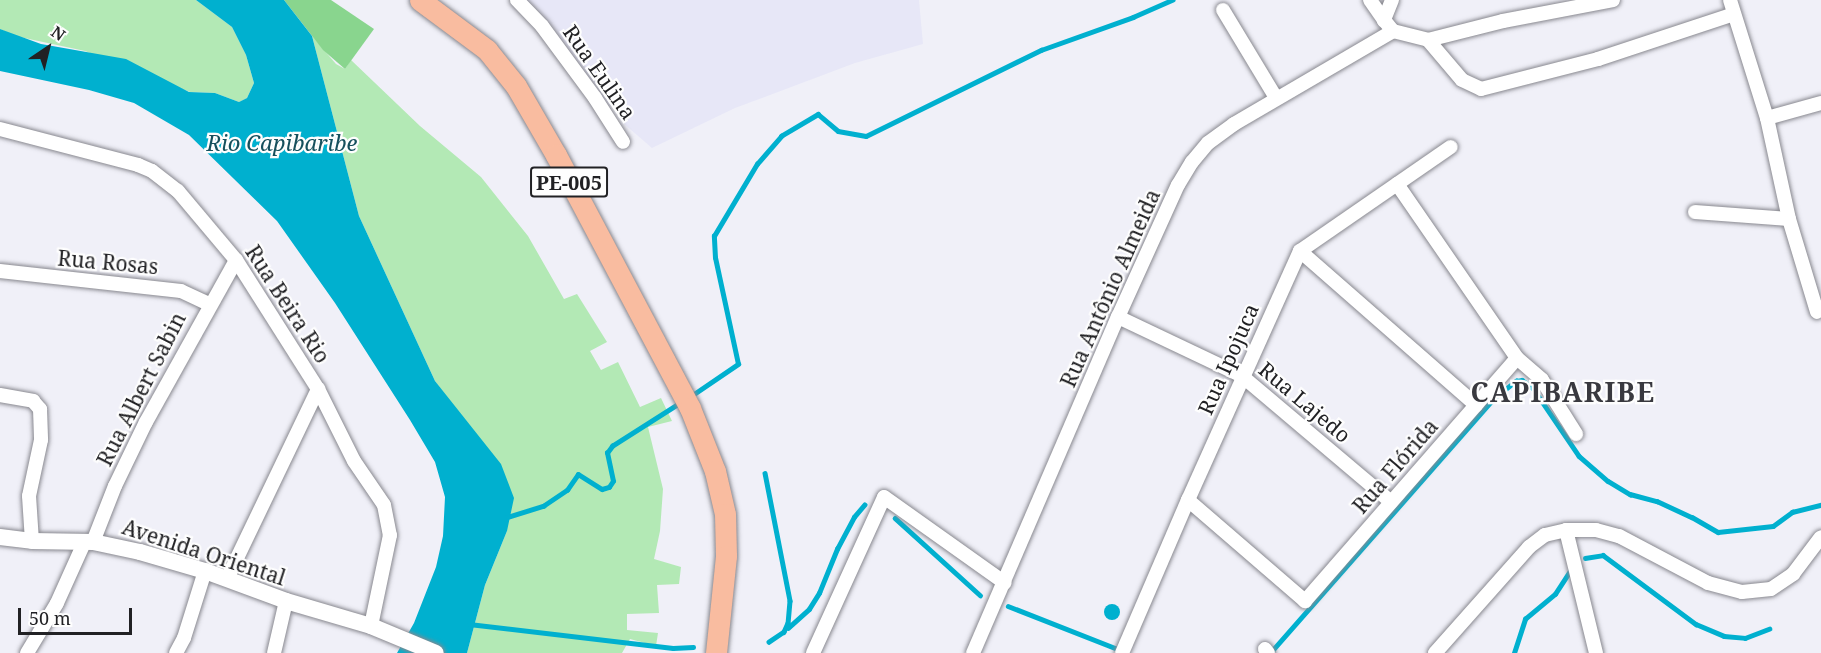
<!DOCTYPE html>
<html>
<head>
<meta charset="utf-8">
<style>
  body { margin:0 }
  #map { position:relative; width:1821px; height:653px; overflow:hidden; background:#f0f0f8; font-family:"Noto Serif",serif }
  div>[style] { position:absolute }
  .built>* { inset:0; background:#e7e7f7 }
  .green>* { inset:0; background:#b3e9b5 }
  .forest>* { inset:0; background:#89d58e }
  .water>* { inset:0; background:#00b0cf }
  .round { border-radius:50% }
  .stream>* { height:4.5px; margin:-2.25px; padding:0 2.25px; transform-origin:2.25px; border-radius:2.25px; background:#00b0cf }
  .roads { filter:drop-shadow(0 0 2px #88888f) drop-shadow(0 0 2px #88888f) }
  .minor>* { height:14px; margin:-7px; padding:0 7px; transform-origin:7px; border-radius:7px; background:#fff }
  .tertiary>* { height:16px; margin:-8px; padding:0 8px; transform-origin:8px; border-radius:8px; background:#fff }
  .primary>* { height:21px; margin:-10.5px; padding:0 10.5px; transform-origin:10.5px; border-radius:10.5px; background:#f9bca0 }
  span { translate:-50% -50%; white-space:nowrap; text-align:center; line-height:1.15; -webkit-text-stroke:4.5px #fefefe; paint-order:stroke }
  .shield-label span { padding:2px 4px; background:#fefefe; border:2px solid; border-radius:4px; -webkit-text-stroke-width:0 }
  .shield-label { font-size:20px; color:#212124; font-weight:700 }
  .street-label { font-size:21px; color:#212124 }
  .water-label { font-size:22px; color:#16505d; font-style:italic }
  .district-label { font-size:27px; color:#39393f; font-weight:700; letter-spacing:1.5px }
  .north { position:absolute; left:18px; top:18px; width:60px; height:60px; -webkit-text-stroke:4px #fefefe; paint-order:stroke; rotate:35deg; font-size:16px; font-weight:700; line-height:24px; text-align:center; color:#212124 }
  .north::after { content:''; display:block; margin:auto; width:21px; height:27px; background:#212124; clip-path:polygon(50% 0,100% 100%,50% 72%,0 100%) }
  .scale { position:absolute; left:18px; top:608px; width:114px; height:27px; box-sizing:border-box; border:3px solid #212124; border-top:0; padding-left:8px; font-size:18px; line-height:21px; white-space:nowrap; color:#212124; -webkit-text-stroke:4px #fefefe; paint-order:stroke }
</style>
</head>
<body>
<div id="map">
  <div class="built">
    <i style="clip-path:polygon(525px 0,919px 0,923px 44px,855px 63px,735px 108px,652px 148px,623px 123px,621px 111px,605px 104px)"></i>
  </div>
  <div class="green">
    <i style="clip-path:polygon(0 0,196px 0,232px 27px,246px 55px,254px 83px,247px 98px,239px 102px,215px 93px,190px 92px,85px 51px,15px 36px,0 29px)"></i>
    <i style="clip-path:polygon(312px 36px,336px 64px,345px 69px,351px 60px,420px 126px,481px 177px,528px 236px,564px 299px,577px 294px,607px 342px,590px 351px,601px 370px,618px 362px,640px 407px,661px 398px,672px 421px,648px 427px,663px 489px,660px 531px,654px 559px,681px 567px,679px 584px,657px 585px,659px 613px,627px 614px,627px 630px,658px 633px,656px 646px,630px 639px,622px 653px,467px 653px,485px 585px,507px 531px,465px 422px,435px 381px,359px 216px)"></i>
  </div>
  <div class="forest">
    <i style="clip-path:polygon(284px 0,331px 0,374px 29px,345px 69px,323px 50px)"></i>
  </div>
  <div class="water">
    <i style="clip-path:polygon(196px 0,284px 0,312px 36px,359px 216px,435px 381px,501px 464px,514px 498px,507px 531px,485px 585px,467px 653px,397px 653px,414px 623px,436px 567px,443px 536px,445px 497px,435px 462px,410px 420px,335px 303px,277px 221px,189px 135px,134px 103px,89px 90px,0 71px,0 29px,41px 44px,126px 59px,189px 92px,215px 93px,239px 102px,247px 98px,254px 83px,246px 55px,232px 27px)"></i>
    <i class="round" style="left:1104px;top:604px;width:16px;height:16px"></i>
  </div>
  <div class="stream">
    <i style="left:691px;top:396px;width:57px;rotate:-34.2deg"></i>
    <i style="left:738px;top:364px;width:108px;rotate:-102.2deg"></i>
    <i style="left:715px;top:258px;width:22px;rotate:-93deg"></i>
    <i style="left:714px;top:236px;width:84px;rotate:-59.2deg"></i>
    <i style="left:757px;top:164px;width:37px;rotate:-49deg"></i>
    <i style="left:781px;top:136px;width:43px;rotate:-30.7deg"></i>
    <i style="left:818px;top:114px;width:26px;rotate:40deg"></i>
    <i style="left:838px;top:131px;width:28px;rotate:10deg"></i>
    <i style="left:866px;top:136px;width:195px;rotate:-26.2deg"></i>
    <i style="left:1041px;top:50px;width:98px;rotate:-19.7deg"></i>
    <i style="left:1133px;top:17px;width:43px;rotate:-23.6deg"></i>
    <i style="left:765px;top:473px;width:130px;rotate:78.9deg"></i>
    <i style="left:790px;top:601px;width:22px;rotate:95deg"></i>
    <i style="left:788px;top:623px;width:10px;rotate:114deg"></i>
    <i style="left:784px;top:632px;width:18px;rotate:146deg"></i>
    <i style="left:507px;top:517px;width:38px;rotate:-17deg"></i>
    <i style="left:543px;top:506px;width:29px;rotate:-34deg"></i>
    <i style="left:567px;top:490px;width:19px;rotate:-55deg"></i>
    <i style="left:578px;top:474px;width:28px;rotate:32deg"></i>
    <i style="left:602px;top:489px;width:7px;rotate:-16deg"></i>
    <i style="left:609px;top:487px;width:7px;rotate:-56deg"></i>
    <i style="left:613px;top:481px;width:29px;rotate:-102deg"></i>
    <i style="left:607px;top:453px;width:9px;rotate:-54deg"></i>
    <i style="left:612px;top:446px;width:82px;rotate:-32.5deg"></i>
    <i style="left:895px;top:518px;width:115px;rotate:42.2deg"></i>
    <i style="left:1585px;top:558px;width:18px;rotate:-9deg"></i>
    <i style="left:1603px;top:555px;width:116px;rotate:36.6deg"></i>
    <i style="left:1696px;top:624px;width:30px;rotate:23deg"></i>
    <i style="left:1724px;top:636px;width:21px;rotate:5deg"></i>
    <i style="left:1745px;top:638px;width:26px;rotate:-21deg"></i>
    <i style="left:1008px;top:606px;width:118px;rotate:21.4deg"></i>
    <i style="left:469px;top:624px;width:205px;rotate:6.7deg"></i>
    <i style="left:673px;top:648px;width:20px;rotate:-3deg"></i>
    <i style="left:788px;top:628px;width:28px;rotate:-42deg"></i>
    <i style="left:809px;top:609px;width:19px;rotate:-58deg"></i>
    <i style="left:819px;top:593px;width:48px;rotate:-67.8deg"></i>
    <i style="left:837px;top:549px;width:36px;rotate:-62deg"></i>
    <i style="left:854px;top:517px;width:16px;rotate:-50deg"></i>
    <i style="left:1270px;top:653px;width:339px;rotate:-48.7deg"></i>
    <i style="left:1494px;top:398px;width:28px;rotate:-38deg"></i>
    <i style="left:1516px;top:381px;width:6px;rotate:-9deg"></i>
    <i style="left:1522px;top:380px;width:14px;rotate:36deg"></i>
    <i style="left:1533px;top:388px;width:82px;rotate:55.9deg"></i>
    <i style="left:1579px;top:456px;width:38px;rotate:41deg"></i>
    <i style="left:1608px;top:481px;width:26px;rotate:31deg"></i>
    <i style="left:1630px;top:494px;width:28px;rotate:15deg"></i>
    <i style="left:1657px;top:501px;width:38px;rotate:25deg"></i>
    <i style="left:1692px;top:517px;width:30px;rotate:30deg"></i>
    <i style="left:1718px;top:532px;width:55px;rotate:-6.2deg"></i>
    <i style="left:1773px;top:526px;width:24px;rotate:-36deg"></i>
    <i style="left:1792px;top:512px;width:30px;rotate:-14deg"></i>
    <i style="left:1514px;top:653px;width:36px;rotate:-72deg"></i>
    <i style="left:1525px;top:619px;width:39px;rotate:-40deg"></i>
    <i style="left:1555px;top:594px;width:27px;rotate:-57deg"></i>
  </div>
  <div class="roads">
    <div class="minor">
      <i style="left:517px;top:0;width:36px;rotate:46deg"></i>
      <i style="left:542px;top:26px;width:89px;rotate:53.6deg"></i>
      <i style="left:595px;top:98px;width:52px;rotate:57.5deg"></i>
      <i style="left:1370px;top:0;width:24px;rotate:55deg"></i>
      <i style="left:1392px;top:0;width:22px;rotate:112deg"></i>
      <i style="left:1384px;top:20px;width:14px;rotate:51deg"></i>
      <i style="left:1730px;top:0;width:124px;rotate:72.6deg"></i>
      <i style="left:1767px;top:118px;width:103px;rotate:77.7deg"></i>
      <i style="left:1789px;top:219px;width:97px;rotate:73.2deg"></i>
      <i style="left:1223px;top:10px;width:103px;rotate:58.9deg"></i>
      <i style="left:1393px;top:31px;width:36px;rotate:14deg"></i>
      <i style="left:1428px;top:40px;width:52px;rotate:49.6deg"></i>
      <i style="left:1462px;top:80px;width:21px;rotate:25deg"></i>
      <i style="left:1481px;top:89px;width:121px;rotate:-14.4deg"></i>
      <i style="left:1598px;top:59px;width:143px;rotate:-18.3deg"></i>
      <i style="left:1428px;top:40px;width:77px;rotate:-14.2deg"></i>
      <i style="left:1503px;top:21px;width:112px;rotate:-10.8deg"></i>
      <i style="left:1767px;top:118px;width:56px;rotate:-15.5deg"></i>
      <i style="left:0;top:129px;width:143px;rotate:14.6deg"></i>
      <i style="left:138px;top:165px;width:15px;rotate:23deg"></i>
      <i style="left:152px;top:171px;width:33px;rotate:38deg"></i>
      <i style="left:178px;top:191px;width:90px;rotate:50deg"></i>
      <i style="left:236px;top:260px;width:153px;rotate:57.6deg"></i>
      <i style="left:318px;top:389px;width:80px;rotate:63.4deg"></i>
      <i style="left:354px;top:461px;width:53px;rotate:55.7deg"></i>
      <i style="left:384px;top:505px;width:31px;rotate:79deg"></i>
      <i style="left:390px;top:535px;width:93px;rotate:101.8deg"></i>
      <i style="left:1397px;top:184px;width:211px;rotate:55.4deg"></i>
      <i style="left:1517px;top:358px;width:33px;rotate:41deg"></i>
      <i style="left:1542px;top:380px;width:64px;rotate:57.8deg"></i>
      <i style="left:1695px;top:212px;width:94px;rotate:4.3deg"></i>
      <i style="left:1300px;top:251px;width:234px;rotate:41.2deg"></i>
      <i style="left:0;top:271px;width:182px;rotate:6.3deg"></i>
      <i style="left:181px;top:291px;width:31px;rotate:25deg"></i>
      <i style="left:1118px;top:317px;width:137px;rotate:25.4deg"></i>
      <i style="left:1242px;top:376px;width:195px;rotate:40.2deg"></i>
      <i style="left:0;top:395px;width:34px;rotate:10deg"></i>
      <i style="left:33px;top:401px;width:11px;rotate:49deg"></i>
      <i style="left:40px;top:409px;width:31px;rotate:88deg"></i>
      <i style="left:41px;top:440px;width:57px;rotate:102.1deg"></i>
      <i style="left:29px;top:496px;width:45px;rotate:86.2deg"></i>
      <i style="left:1188px;top:500px;width:155px;rotate:40.8deg"></i>
      <i style="left:1305px;top:601px;width:322px;rotate:-48.9deg"></i>
      <i style="left:1566px;top:530px;width:127px;rotate:76.3deg"></i>
      <i style="left:93px;top:542px;width:60px;rotate:-68.6deg"></i>
      <i style="left:115px;top:486px;width:71px;rotate:-64.2deg"></i>
      <i style="left:146px;top:422px;width:185px;rotate:-60.9deg"></i>
      <i style="left:227px;top:579px;width:211px;rotate:-64.4deg"></i>
      <i style="left:1265px;top:649px;width:5px;rotate:53deg"></i>
      <i style="left:27px;top:653px;width:58px;rotate:-59deg"></i>
      <i style="left:57px;top:603px;width:66px;rotate:-65.8deg"></i>
      <i style="left:176px;top:653px;width:17px;rotate:-62deg"></i>
      <i style="left:184px;top:638px;width:70px;rotate:-72.6deg"></i>
      <i style="left:274px;top:653px;width:53px;rotate:-77deg"></i>
      <i style="left:813px;top:653px;width:171px;rotate:-65.5deg"></i>
      <i style="left:884px;top:497px;width:148px;rotate:35.4deg"></i>
      <i style="left:973px;top:653px;width:366px;rotate:-66.7deg"></i>
      <i style="left:1118px;top:317px;width:145px;rotate:-65.6deg"></i>
      <i style="left:1178px;top:185px;width:27px;rotate:-59deg"></i>
      <i style="left:1192px;top:162px;width:25px;rotate:-50deg"></i>
      <i style="left:1208px;top:143px;width:32px;rotate:-36deg"></i>
      <i style="left:1234px;top:124px;width:184px;rotate:-30.3deg"></i>
      <i style="left:1122px;top:653px;width:167px;rotate:-66.7deg"></i>
      <i style="left:1188px;top:500px;width:273px;rotate:-65.8deg"></i>
      <i style="left:1300px;top:251px;width:183px;rotate:-34.6deg"></i>
      <i style="left:1435px;top:653px;width:142px;rotate:-48.4deg"></i>
      <i style="left:1529px;top:547px;width:20px;rotate:-37deg"></i>
      <i style="left:1545px;top:535px;width:22px;rotate:-13deg"></i>
      <i style="left:1566px;top:530px;width:30px"></i>
      <i style="left:1596px;top:530px;width:24px;rotate:15deg"></i>
      <i style="left:1619px;top:536px;width:101px;rotate:27.8deg"></i>
      <i style="left:1708px;top:583px;width:35px;rotate:15deg"></i>
      <i style="left:1742px;top:592px;width:29px;rotate:-6deg"></i>
      <i style="left:1771px;top:589px;width:27px;rotate:-34deg"></i>
      <i style="left:1793px;top:574px;width:46px;rotate:-52.9deg"></i>
    </div>
    <div class="tertiary">
      <i style="left:0;top:537px;width:32px;rotate:7deg"></i>
      <i style="left:32px;top:541px;width:61px;rotate:0.9deg"></i>
      <i style="left:93px;top:542px;width:48px;rotate:12deg"></i>
      <i style="left:140px;top:552px;width:68px;rotate:16.3deg"></i>
      <i style="left:205px;top:571px;width:86px;rotate:20.3deg"></i>
      <i style="left:286px;top:601px;width:89px;rotate:16.4deg"></i>
      <i style="left:371px;top:626px;width:70px;rotate:22.6deg"></i>
    </div>
    <div class="primary">
      <i style="left:420px;top:0;width:84px;rotate:36.7deg"></i>
      <i style="left:487px;top:50px;width:46px;rotate:51.1deg"></i>
      <i style="left:516px;top:86px;width:80px;rotate:59.9deg"></i>
      <i style="left:556px;top:155px;width:286px;rotate:62.1deg"></i>
      <i style="left:690px;top:408px;width:68px;rotate:68.4deg"></i>
      <i style="left:715px;top:471px;width:44px;rotate:76.9deg"></i>
      <i style="left:725px;top:514px;width:42px;rotate:88.6deg"></i>
      <i style="left:726px;top:556px;width:98px;rotate:95.9deg"></i>
    </div>
  </div>
  <div class="shield-label">
    <span style="left:569px;top:182px">PE-005</span>
  </div>
  <div class="street-label">
    <span style="left:600px;top:72px;rotate:55deg">Rua Eulina</span>
    <span style="left:108px;top:262px;rotate:5deg">Rua Rosas</span>
    <span style="left:1110px;top:288px;rotate:-66deg">Rua Antônio Almeida</span>
    <span style="left:288px;top:304px;rotate:57deg">Rua Beira Rio</span>
    <span style="left:1228px;top:359px;rotate:-66deg">Rua Ipojuca</span>
    <span style="left:141px;top:389px;rotate:-63deg">Rua Albert Sabin</span>
    <span style="left:1305px;top:402px;rotate:40deg">Rua Lajedo</span>
    <span style="left:1395px;top:466px;rotate:-49deg">Rua Flórida</span>
    <span style="left:204px;top:552px;rotate:18deg">Avenida Oriental</span>
  </div>
  <div class="water-label">
    <span style="left:282px;top:143px">Rio Capibaribe</span>
  </div>
  <div class="district-label">
    <span style="left:1563px;top:392px">CAPIBARIBE</span>
  </div>
  <div class="north">N</div>
  <div class="scale">50 m</div>
</div>
</body>
</html>
